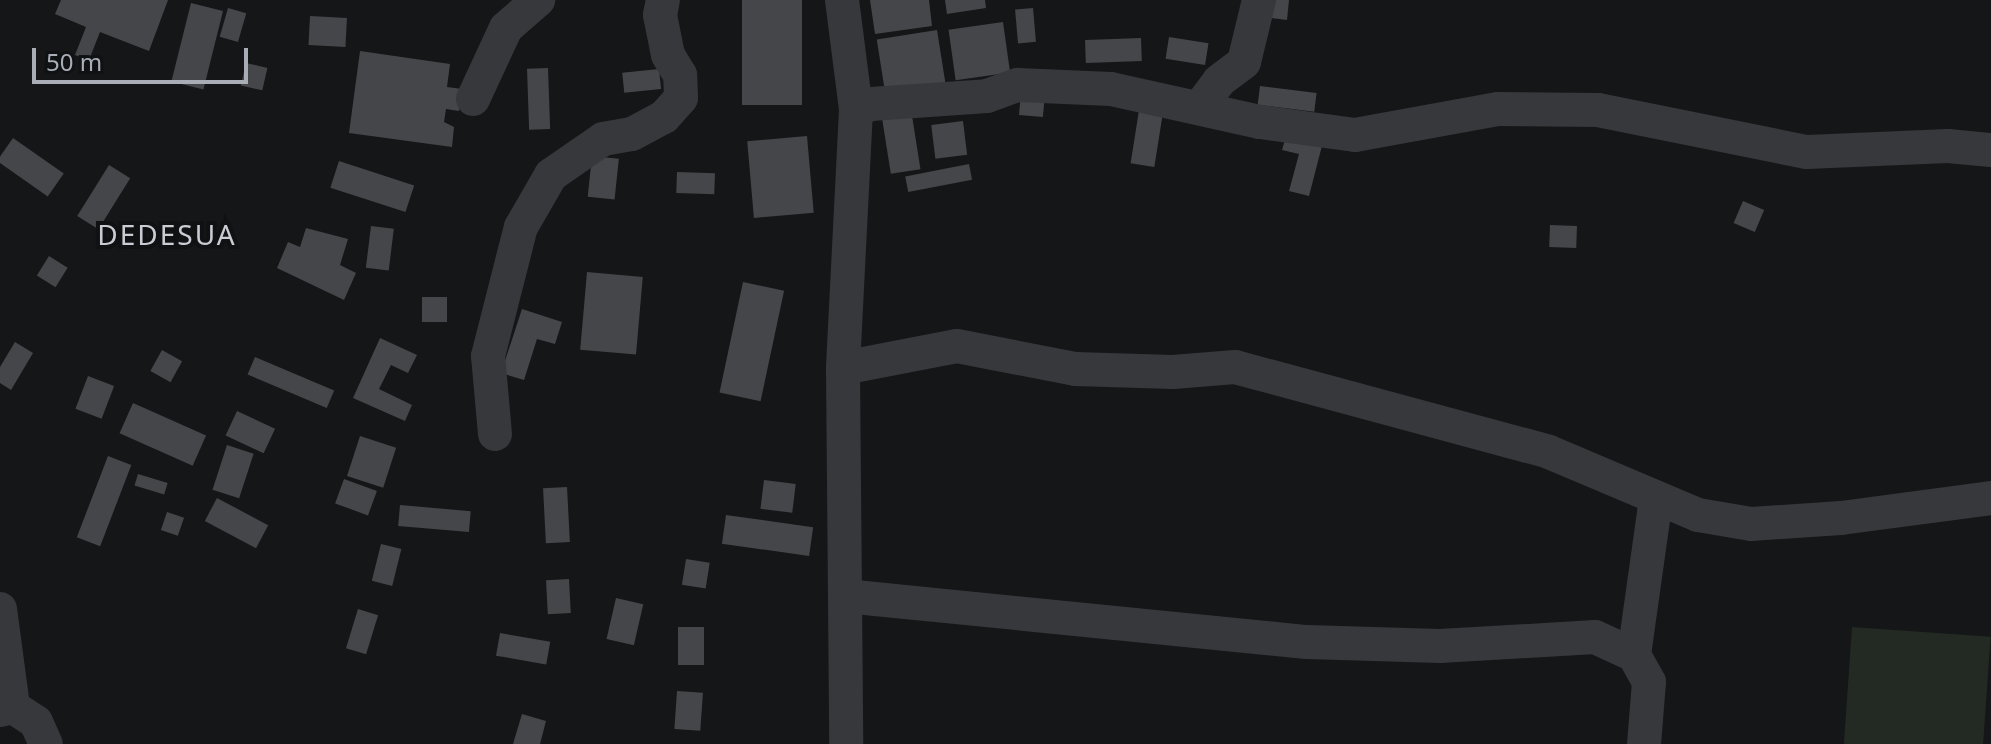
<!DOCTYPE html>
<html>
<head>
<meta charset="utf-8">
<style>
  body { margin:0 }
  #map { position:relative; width:1991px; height:744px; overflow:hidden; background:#151617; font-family:"Noto Sans",sans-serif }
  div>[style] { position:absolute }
  .green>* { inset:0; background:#222a23; transform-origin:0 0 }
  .building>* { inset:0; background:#45464a; transform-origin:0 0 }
  .street>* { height:34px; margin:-17px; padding:0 17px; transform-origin:17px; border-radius:17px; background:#37383c }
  span { translate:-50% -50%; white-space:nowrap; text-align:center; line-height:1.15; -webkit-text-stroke:8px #101112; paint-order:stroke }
  .quarter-label { font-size:28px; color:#c9ccd3; letter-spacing:2px }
  .scale { position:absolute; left:32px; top:48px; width:216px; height:36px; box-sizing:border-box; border:4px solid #a8adb6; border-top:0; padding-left:10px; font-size:24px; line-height:28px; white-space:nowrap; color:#a8adb6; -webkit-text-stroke:6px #101112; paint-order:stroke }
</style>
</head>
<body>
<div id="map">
  <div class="green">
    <i style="left:1852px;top:627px;width:139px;height:117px;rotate:4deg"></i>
  </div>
  <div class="building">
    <i style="clip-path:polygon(61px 0,168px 0,149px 51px,100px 32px,89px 60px,75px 55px,86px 27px,55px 14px)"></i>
    <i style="left:742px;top:0;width:60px;height:105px"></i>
    <i style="clip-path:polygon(870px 0,929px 0,932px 26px,875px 34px)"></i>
    <i style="clip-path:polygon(945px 0,985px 0,986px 8px,947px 14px)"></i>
    <i style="clip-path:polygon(1272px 0,1289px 0,1287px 20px,1271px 18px)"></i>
    <i style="left:191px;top:3px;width:33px;height:81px;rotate:14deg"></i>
    <i style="left:228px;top:8px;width:19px;height:30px;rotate:16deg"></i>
    <i style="left:1033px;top:8px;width:34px;height:18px;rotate:85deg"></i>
    <i style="left:310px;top:16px;width:37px;height:29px;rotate:3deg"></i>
    <i style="left:1003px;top:22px;width:51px;height:55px;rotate:82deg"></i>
    <i style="left:937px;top:30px;width:54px;height:61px;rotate:81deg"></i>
    <i style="left:1169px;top:37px;width:40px;height:22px;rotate:9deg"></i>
    <i style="left:1141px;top:38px;width:23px;height:56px;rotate:88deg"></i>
    <i style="clip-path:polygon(360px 51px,450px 64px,447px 87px,462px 89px,459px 111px,446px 109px,444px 122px,454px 127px,452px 147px,349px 133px)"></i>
    <i style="left:246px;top:63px;width:22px;height:23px;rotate:13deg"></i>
    <i style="left:548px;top:68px;width:61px;height:21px;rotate:88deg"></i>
    <i style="left:659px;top:69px;width:20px;height:37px;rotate:84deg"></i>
    <i style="left:1260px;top:86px;width:57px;height:19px;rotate:7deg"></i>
    <i style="left:1021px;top:92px;width:24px;height:23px;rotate:5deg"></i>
    <i style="left:910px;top:103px;width:67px;height:30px;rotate:81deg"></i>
    <i style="left:1140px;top:104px;width:24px;height:60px;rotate:9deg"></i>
    <i style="left:963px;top:121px;width:34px;height:32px;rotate:83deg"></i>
    <i style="clip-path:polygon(1288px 129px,1324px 138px,1309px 196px,1289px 191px,1299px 154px,1282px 150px)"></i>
    <i style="left:807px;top:136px;width:77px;height:60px;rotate:85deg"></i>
    <i style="left:13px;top:138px;width:62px;height:28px;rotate:35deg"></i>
    <i style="left:592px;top:156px;width:27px;height:41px;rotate:6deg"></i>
    <i style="left:339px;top:161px;width:79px;height:28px;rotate:18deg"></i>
    <i style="left:969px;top:164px;width:16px;height:65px;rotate:79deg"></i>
    <i style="left:109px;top:165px;width:25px;height:60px;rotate:32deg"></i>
    <i style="left:677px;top:172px;width:38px;height:21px;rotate:2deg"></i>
    <i style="left:1743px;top:201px;width:23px;height:24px;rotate:23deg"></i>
    <i style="left:1550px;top:225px;width:27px;height:22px;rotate:2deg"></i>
    <i style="left:371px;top:226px;width:23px;height:42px;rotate:7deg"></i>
    <i style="clip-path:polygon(306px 228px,348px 239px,340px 265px,356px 273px,344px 300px,277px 268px,288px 242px,300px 247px)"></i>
    <i style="left:49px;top:256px;width:22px;height:23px;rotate:32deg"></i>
    <i style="left:587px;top:272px;width:56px;height:78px;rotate:5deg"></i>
    <i style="left:743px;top:282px;width:42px;height:113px;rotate:12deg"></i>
    <i style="left:422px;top:297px;width:25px;height:25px"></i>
    <i style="clip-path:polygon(522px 309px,562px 322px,555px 344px,537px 339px,524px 380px,501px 373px)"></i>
    <i style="clip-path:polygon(380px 338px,417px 355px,408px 373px,391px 365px,379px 389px,412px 405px,405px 421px,353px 398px)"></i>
    <i style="clip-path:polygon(15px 342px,33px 353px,11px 390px,0 383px,0 367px)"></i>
    <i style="left:162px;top:350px;width:23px;height:24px;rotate:29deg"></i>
    <i style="left:255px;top:357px;width:86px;height:19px;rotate:23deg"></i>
    <i style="left:88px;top:376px;width:28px;height:35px;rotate:21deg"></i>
    <i style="left:133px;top:403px;width:80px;height:33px;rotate:24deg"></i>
    <i style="left:237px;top:411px;width:42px;height:27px;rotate:25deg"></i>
    <i style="left:360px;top:436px;width:38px;height:42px;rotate:18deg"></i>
    <i style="left:227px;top:445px;width:28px;height:47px;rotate:18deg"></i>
    <i style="left:108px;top:456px;width:25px;height:87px;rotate:21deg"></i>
    <i style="left:138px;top:474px;width:31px;height:12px;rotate:17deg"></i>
    <i style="left:344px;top:479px;width:35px;height:26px;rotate:20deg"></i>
    <i style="left:764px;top:480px;width:32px;height:29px;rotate:7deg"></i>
    <i style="left:567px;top:487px;width:55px;height:24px;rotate:87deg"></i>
    <i style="left:217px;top:498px;width:58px;height:26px;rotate:28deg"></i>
    <i style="left:400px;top:505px;width:71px;height:21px;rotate:5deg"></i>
    <i style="left:167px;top:512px;width:18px;height:19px;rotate:19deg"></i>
    <i style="left:726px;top:515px;width:88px;height:29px;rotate:8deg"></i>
    <i style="left:381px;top:544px;width:21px;height:38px;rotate:14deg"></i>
    <i style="left:686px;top:559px;width:24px;height:26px;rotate:9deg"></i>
    <i style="left:569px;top:579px;width:34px;height:23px;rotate:87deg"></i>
    <i style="left:616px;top:598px;width:28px;height:42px;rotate:13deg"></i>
    <i style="left:358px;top:609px;width:21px;height:41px;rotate:17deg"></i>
    <i style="left:678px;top:627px;width:26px;height:38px"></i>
    <i style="left:500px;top:633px;width:51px;height:23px;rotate:10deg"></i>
    <i style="left:677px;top:691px;width:26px;height:38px;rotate:4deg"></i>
    <i style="clip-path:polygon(522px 714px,546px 721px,540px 744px,513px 744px)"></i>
  </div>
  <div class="street">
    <i style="left:842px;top:0;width:111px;rotate:82.7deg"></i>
    <i style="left:856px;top:110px;width:258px;rotate:92.9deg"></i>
    <i style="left:843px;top:368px;width:376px;rotate:89.5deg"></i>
    <i style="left:473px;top:99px;width:78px;rotate:-65.1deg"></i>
    <i style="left:506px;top:28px;width:43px;rotate:-41.2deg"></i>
    <i style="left:1199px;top:108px;width:34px;rotate:-53deg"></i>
    <i style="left:1219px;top:81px;width:31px;rotate:-37deg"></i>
    <i style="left:1244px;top:62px;width:64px;rotate:-76.4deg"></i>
    <i style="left:856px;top:110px;width:16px;rotate:-22deg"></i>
    <i style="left:871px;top:104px;width:116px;rotate:-3.9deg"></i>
    <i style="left:987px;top:96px;width:33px;rotate:-20deg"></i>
    <i style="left:1018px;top:85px;width:93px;rotate:2.5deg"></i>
    <i style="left:1111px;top:89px;width:153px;rotate:12.5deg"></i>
    <i style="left:1260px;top:122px;width:96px;rotate:7.8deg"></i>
    <i style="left:1355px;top:135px;width:145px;rotate:-10.3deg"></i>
    <i style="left:1498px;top:109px;width:100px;rotate:0.6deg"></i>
    <i style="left:1598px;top:110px;width:213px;rotate:11.4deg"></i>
    <i style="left:1807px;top:152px;width:141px;rotate:-2.4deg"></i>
    <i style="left:1948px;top:146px;width:43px;rotate:5.3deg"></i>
    <i style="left:843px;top:368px;width:116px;rotate:-10.9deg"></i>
    <i style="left:957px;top:346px;width:120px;rotate:11deg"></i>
    <i style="left:1075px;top:369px;width:98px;rotate:1.8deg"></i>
    <i style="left:1173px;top:372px;width:62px;rotate:-4.6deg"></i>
    <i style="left:1235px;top:367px;width:325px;rotate:15.1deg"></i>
    <i style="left:1549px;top:452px;width:162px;rotate:22.9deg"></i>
    <i style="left:1698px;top:515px;width:54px;rotate:9.6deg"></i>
    <i style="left:1751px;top:524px;width:90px;rotate:-3.8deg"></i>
    <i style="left:1841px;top:518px;width:151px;rotate:-7.6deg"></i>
    <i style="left:495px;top:434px;width:78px;rotate:-95.1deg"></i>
    <i style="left:488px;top:356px;width:133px;rotate:-75.7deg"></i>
    <i style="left:521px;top:227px;width:60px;rotate:-60deg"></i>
    <i style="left:551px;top:175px;width:63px;rotate:-34.7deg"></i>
    <i style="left:603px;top:139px;width:29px;rotate:-10deg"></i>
    <i style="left:632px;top:134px;width:36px;rotate:-28deg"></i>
    <i style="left:664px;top:117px;width:25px;rotate:-48deg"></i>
    <i style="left:681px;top:98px;width:23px;rotate:-92deg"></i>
    <i style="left:680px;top:75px;width:23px;rotate:-121deg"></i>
    <i style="left:668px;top:55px;width:41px;rotate:-101.3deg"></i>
    <i style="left:660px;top:15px;width:15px;rotate:-79deg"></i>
    <i style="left:845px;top:596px;width:464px;rotate:5.7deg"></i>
    <i style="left:1307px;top:642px;width:133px;rotate:1.7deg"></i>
    <i style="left:1440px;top:646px;width:155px;rotate:-3.3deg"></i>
    <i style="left:1595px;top:637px;width:43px;rotate:24.8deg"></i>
    <i style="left:1634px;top:655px;width:31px;rotate:61deg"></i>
    <i style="left:1649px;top:682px;width:62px;rotate:94.6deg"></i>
    <i style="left:0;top:609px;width:99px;rotate:82.4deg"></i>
    <i style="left:13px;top:707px;width:13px;rotate:167deg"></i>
    <i style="left:1634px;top:655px;width:158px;rotate:-82deg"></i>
    <i style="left:13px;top:707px;width:27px;rotate:33deg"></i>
    <i style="left:36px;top:722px;width:24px;rotate:66deg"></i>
  </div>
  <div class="quarter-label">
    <span style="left:167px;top:234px">DEDESUA</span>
  </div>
  <div class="scale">50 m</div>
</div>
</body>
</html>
